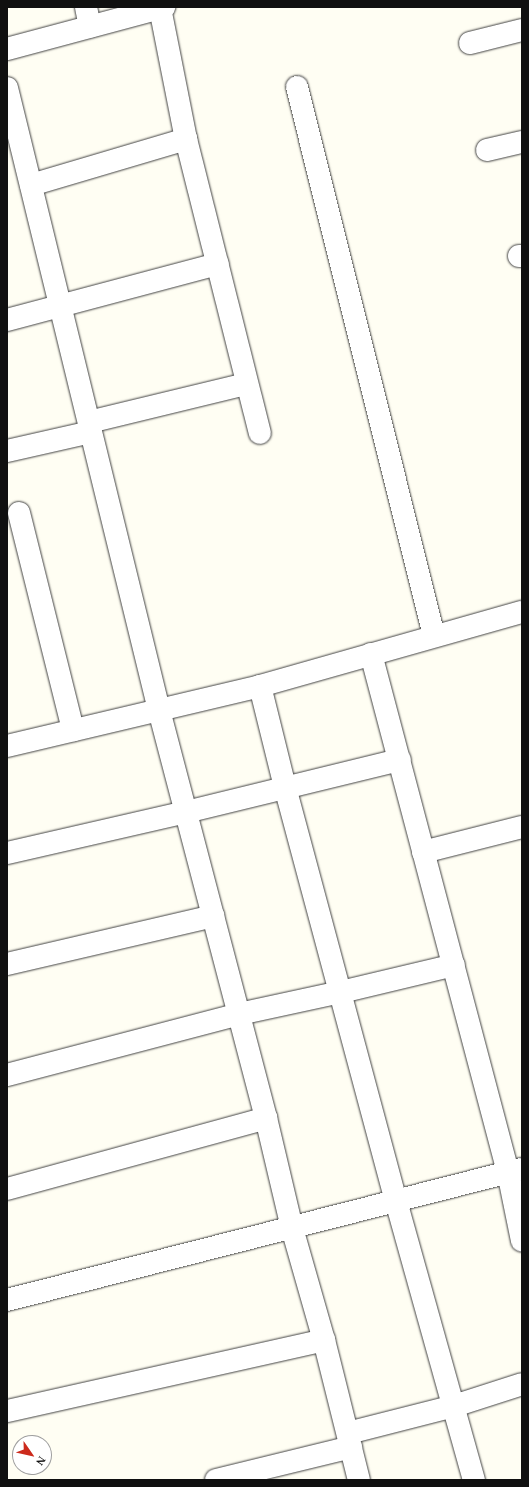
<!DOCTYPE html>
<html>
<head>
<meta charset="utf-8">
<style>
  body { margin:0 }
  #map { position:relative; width:529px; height:1487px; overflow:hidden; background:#fffef3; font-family:Georgia,serif }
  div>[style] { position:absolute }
  .roads { filter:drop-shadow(0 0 1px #434343) drop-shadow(0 0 1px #434343) }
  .minor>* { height:22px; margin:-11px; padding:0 11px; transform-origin:11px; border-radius:11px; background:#fff }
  span { translate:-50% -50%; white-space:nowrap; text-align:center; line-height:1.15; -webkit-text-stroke:4px #fff; paint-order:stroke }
  .frame { position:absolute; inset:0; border:8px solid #101010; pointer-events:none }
  .north { position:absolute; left:12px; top:1435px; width:40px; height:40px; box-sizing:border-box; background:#fff; border:1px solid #9f9f9f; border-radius:50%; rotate:124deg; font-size:11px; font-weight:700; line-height:16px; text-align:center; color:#101010 }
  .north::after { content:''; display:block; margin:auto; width:14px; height:18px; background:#cc2a1c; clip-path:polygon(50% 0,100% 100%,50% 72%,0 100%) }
</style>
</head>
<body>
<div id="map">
  <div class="roads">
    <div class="minor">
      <i style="left:86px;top:7px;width:20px;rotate:79deg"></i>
      <i style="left:160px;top:8px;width:134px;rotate:78.8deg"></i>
      <i style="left:470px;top:43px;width:54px;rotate:-14deg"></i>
      <i style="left:7px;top:49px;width:163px;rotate:-15deg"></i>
      <i style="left:297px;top:87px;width:566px;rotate:75.99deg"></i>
      <i style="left:7px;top:88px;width:640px;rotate:76.27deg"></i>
      <i style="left:159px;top:710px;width:422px;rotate:75.3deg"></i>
      <i style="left:266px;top:1118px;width:113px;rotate:76.7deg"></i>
      <i style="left:292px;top:1228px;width:116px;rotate:74.1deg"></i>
      <i style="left:324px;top:1340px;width:144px;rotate:76deg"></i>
      <i style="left:487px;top:150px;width:36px;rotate:-13deg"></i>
      <i style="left:31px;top:185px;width:162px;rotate:-16.5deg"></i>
      <i style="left:186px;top:139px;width:303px;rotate:75.9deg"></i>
      <i style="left:519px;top:256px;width:3px"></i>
      <i style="left:7px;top:320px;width:218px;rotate:-14.9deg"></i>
      <i style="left:89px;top:422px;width:162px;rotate:-13.6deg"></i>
      <i style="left:7px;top:451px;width:86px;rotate:-12.7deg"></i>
      <i style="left:19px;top:513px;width:224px;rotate:76deg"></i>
      <i style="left:371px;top:654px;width:536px;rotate:75.19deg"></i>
      <i style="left:508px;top:1172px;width:70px;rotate:78.5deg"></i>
      <i style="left:260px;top:686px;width:104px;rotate:76.1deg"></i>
      <i style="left:285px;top:787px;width:429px;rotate:75deg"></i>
      <i style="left:396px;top:1201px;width:290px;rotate:74.4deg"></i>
      <i style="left:7px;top:746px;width:260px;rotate:-13.3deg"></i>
      <i style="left:260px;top:686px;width:272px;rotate:-15.8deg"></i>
      <i style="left:423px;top:852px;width:102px;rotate:-14.2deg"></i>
      <i style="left:7px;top:853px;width:184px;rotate:-12.9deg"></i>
      <i style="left:186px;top:812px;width:220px;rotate:-13.7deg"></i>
      <i style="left:7px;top:964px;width:212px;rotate:-13.1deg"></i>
      <i style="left:7px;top:1075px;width:240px;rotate:-14.7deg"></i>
      <i style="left:239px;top:1014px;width:104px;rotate:-12.2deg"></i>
      <i style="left:341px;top:992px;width:116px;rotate:-13.4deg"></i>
      <i style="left:7px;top:1189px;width:269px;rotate:-15.3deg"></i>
      <i style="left:7px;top:1300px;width:530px;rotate:-14.3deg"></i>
      <i style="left:7px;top:1411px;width:325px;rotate:-12.6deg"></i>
      <i style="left:348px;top:1433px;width:109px;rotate:-14.3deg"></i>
      <i style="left:454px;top:1406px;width:71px;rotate:-17.9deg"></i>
      <i style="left:216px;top:1480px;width:139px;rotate:-13.7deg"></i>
    </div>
  </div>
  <div class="frame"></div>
  <div class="north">N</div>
</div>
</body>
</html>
